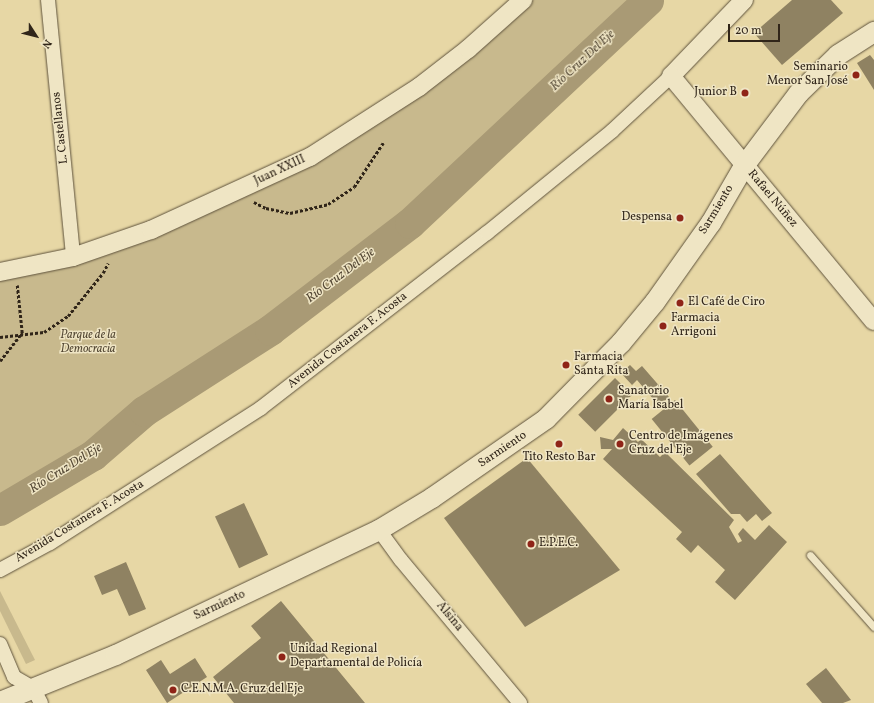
<!DOCTYPE html>
<html>
<head>
<meta charset="utf-8">
<style>
  body { margin:0 }
  #map { position:relative; width:874px; height:703px; overflow:hidden; background:#e7d7a5; font-family:Vollkorn,serif }
  div>[style] { position:absolute }
  .green>* { inset:0; background:#c8b98d }
  .river>* { height:31px; margin:-15.5px; padding:0 15.5px; transform-origin:15.5px; border-radius:15.5px; background:#a99a75 }
  .building>* { inset:0; background:#8f8262; transform-origin:0 0 }
  .path>* { height:2.5px; margin-top:-1.25px; transform-origin:0; background:repeating-linear-gradient(90deg,#302519 0 3px,transparent 0 5px) }
  .roads { filter:drop-shadow(0 0 1px #5e523c) drop-shadow(0 0 1px #5e523c) }
  .service>* { height:7px; margin:-3.5px; padding:0 3.5px; transform-origin:3.5px; border-radius:3.5px; background:#efe5c4 }
  .minor>* { height:14px; margin:-7px; padding:0 7px; transform-origin:7px; border-radius:7px; background:#efe5c4 }
  .tertiary>* { height:18px; margin:-9px; padding:0 9px; transform-origin:9px; border-radius:9px; background:#efe5c4 }
  .secondary>* { height:20px; margin:-10px; padding:0 10px; transform-origin:10px; border-radius:10px; background:#efe5c4 }
  .dots>* { width:11px; height:11px; translate:-50% -50%; box-sizing:border-box; border:2px solid #efe5c4; border-radius:50% }
  span { translate:-50% -50%; white-space:nowrap; text-align:center; line-height:1.15; -webkit-text-stroke:3px #efe5c4; paint-order:stroke }
  .poi-label { font-size:12px; color:#302519 }
  .right { translate:-100% -50%; text-align:right }
  .left { translate:0 -50%; text-align:left }
  .street-label { font-size:12px; color:#302519 }
  .park-label { font-size:12px; color:#564a36; font-style:italic }
  .water-label { font-size:13px; color:#544835; font-style:italic }
  .north { position:absolute; left:16px; top:16px; width:40px; height:40px; -webkit-text-stroke:3px #efe5c4; paint-order:stroke; rotate:126deg; font-size:11px; font-weight:700; line-height:16px; text-align:center; color:#302519 }
  .north::after { content:''; display:block; margin:auto; width:14px; height:18px; background:#302519; clip-path:polygon(50% 0,100% 100%,50% 72%,0 100%) }
  .scale { position:absolute; left:728px; top:24px; width:52px; height:18px; box-sizing:border-box; border:2px solid #302519; border-top:0; padding-left:5px; font-size:12px; line-height:14px; white-space:nowrap; color:#302519; -webkit-text-stroke:3px #efe5c4; paint-order:stroke }
</style>
</head>
<body>
<div id="map">
  <div class="green">
    <i style="clip-path:polygon(523px 0,648px 0,410px 223px,270px 330px,144px 411px,93px 455px,0 510px,0 272px,73px 257px,310px 157px)"></i>
    <i style="clip-path:polygon(0 591px,35px 660px,26px 664px,0 611px)"></i>
  </div>
  <div class="river">
    <i style="left:0;top:510px;width:108px;rotate:-30.6deg"></i>
    <i style="left:93px;top:455px;width:67px;rotate:-40.8deg"></i>
    <i style="left:144px;top:411px;width:150px;rotate:-32.7deg"></i>
    <i style="left:270px;top:330px;width:176px;rotate:-37.4deg"></i>
    <i style="left:410px;top:223px;width:326px;rotate:-43.1deg"></i>
  </div>
  <div class="building">
    <i style="clip-path:polygon(792px 0,831px 0,843px 13px,782px 65px,754px 33px)"></i>
    <i style="clip-path:polygon(870px 55px,874px 60px,874px 90px,857px 63px)"></i>
    <i style="clip-path:polygon(630px 365px,636px 371px,642px 366px,669px 397px,659px 406px,637px 380px,632px 385px,621px 373px)"></i>
    <i style="left:615px;top:378px;width:24px;height:52px;rotate:45deg"></i>
    <i style="left:675px;top:400px;width:60px;height:30px;rotate:51deg"></i>
    <i style="clip-path:polygon(623px 428px,638px 442px,641px 439px,660px 457px,665px 452px,734px 520px,729px 527px,738px 543px,742px 541px,738px 534px,743px 528px,755px 540px,769px 525px,787px 542px,735px 600px,715px 582px,725px 570px,698px 545px,691px 553px,676px 539px,682px 532px,603px 459px,612px 449px,601px 449px,600px 437px,613px 440px)"></i>
    <i style="clip-path:polygon(720px 454px,772px 513px,762px 521px,756px 514px,747px 522px,740px 514px,731px 514px,696px 474px)"></i>
    <i style="clip-path:polygon(527px 458px,620px 570px,525px 627px,444px 518px)"></i>
    <i style="left:244px;top:503px;width:57px;height:32px;rotate:65deg"></i>
    <i style="clip-path:polygon(126px 562px,146px 609px,129px 616px,117px 589px,102px 595px,94px 576px)"></i>
    <i style="clip-path:polygon(281px 601px,365px 703px,234px 703px,213px 677px,261px 638px,251px 626px)"></i>
    <i style="clip-path:polygon(195px 658px,207px 677px,167px 703px,146px 670px,161px 660px,170px 674px)"></i>
    <i style="clip-path:polygon(826px 668px,851px 700px,843px 703px,822px 703px,806px 684px)"></i>
  </div>
  <div class="path">
    <i style="left:254px;top:202px;width:13px;rotate:27deg"></i>
    <i style="left:266px;top:208px;width:25px;rotate:12deg"></i>
    <i style="left:290px;top:213px;width:39px;rotate:-13deg"></i>
    <i style="left:328px;top:204px;width:31px;rotate:-33deg"></i>
    <i style="left:354px;top:187px;width:53px;rotate:-56.6deg"></i>
    <i style="left:0;top:337px;width:44px;rotate:-6.5deg"></i>
    <i style="left:44px;top:332px;width:29px;rotate:-34deg"></i>
    <i style="left:68px;top:316px;width:55px;rotate:-50.9deg"></i>
    <i style="left:103px;top:273px;width:11px;rotate:-63deg"></i>
    <i style="left:0;top:361px;width:36px;rotate:-52deg"></i>
    <i style="left:22px;top:333px;width:48px;rotate:-95.9deg"></i>
  </div>
  <div class="roads">
    <div class="service">
      <i style="left:810px;top:555px;width:96px;rotate:48.4deg"></i>
    </div>
    <div class="minor">
      <i style="left:48px;top:0;width:258px;rotate:84.4deg"></i>
      <i style="left:379px;top:530px;width:37px;rotate:54deg"></i>
      <i style="left:401px;top:560px;width:186px;rotate:50.2deg"></i>
      <i style="left:0;top:570px;width:57px;rotate:-28.4deg"></i>
      <i style="left:50px;top:543px;width:250px;rotate:-32.6deg"></i>
      <i style="left:261px;top:408px;width:286px;rotate:-37.8deg"></i>
      <i style="left:487px;top:233px;width:161px;rotate:-39.2deg"></i>
      <i style="left:612px;top:131px;width:81px;rotate:-43deg"></i>
      <i style="left:0;top:644px;width:36px;rotate:67deg"></i>
      <i style="left:14px;top:677px;width:22px;rotate:30deg"></i>
      <i style="left:33px;top:688px;width:17px;rotate:62deg"></i>
    </div>
    <div class="tertiary">
      <i style="left:744px;top:0;width:105px;rotate:133.8deg"></i>
      <i style="left:671px;top:76px;width:318px;rotate:50.4deg"></i>
      <i style="left:0;top:272px;width:75px;rotate:-11.6deg"></i>
      <i style="left:73px;top:257px;width:83px;rotate:-19.1deg"></i>
      <i style="left:151px;top:230px;width:175px;rotate:-24.7deg"></i>
      <i style="left:310px;top:157px;width:130px;rotate:-32.7deg"></i>
      <i style="left:419px;top:87px;width:62px;rotate:-37.8deg"></i>
      <i style="left:468px;top:49px;width:74px;rotate:-41.7deg"></i>
    </div>
    <div class="secondary">
      <i style="left:0;top:702px;width:125px;rotate:-22.1deg"></i>
      <i style="left:116px;top:655px;width:291px;rotate:-25.4deg"></i>
      <i style="left:379px;top:530px;width:62px;rotate:-31.1deg"></i>
      <i style="left:432px;top:498px;width:139px;rotate:-34.7deg"></i>
      <i style="left:546px;top:419px;width:107px;rotate:-45.4deg"></i>
      <i style="left:621px;top:343px;width:53px;rotate:-50.3deg"></i>
      <i style="left:655px;top:302px;width:97px;rotate:-54.7deg"></i>
      <i style="left:711px;top:223px;width:66px;rotate:-59.9deg"></i>
      <i style="left:744px;top:166px;width:91px;rotate:-53deg"></i>
      <i style="left:799px;top:93px;width:54px;rotate:-44.3deg"></i>
      <i style="left:838px;top:55px;width:43px;rotate:-32.6deg"></i>
    </div>
  </div>
  <div class="dots">
    <i style="left:856px;top:75px;background:#8f2418"></i>
    <i style="left:745px;top:93px;background:#8f2418"></i>
    <i style="left:680px;top:218px;background:#8f2418"></i>
    <i style="left:680px;top:303px;background:#8f2418"></i>
    <i style="left:663px;top:326px;background:#8f2418"></i>
    <i style="left:566px;top:365px;background:#8f2418"></i>
    <i style="left:609px;top:399px;background:#8f2418"></i>
    <i style="left:559px;top:444px;background:#8f2418"></i>
    <i style="left:620px;top:444px;background:#8f2418"></i>
    <i style="left:531px;top:544px;background:#8f2418"></i>
    <i style="left:282px;top:657px;background:#8f2418"></i>
    <i style="left:173px;top:690px;background:#8f2418"></i>
  </div>
  <div class="poi-label">
    <span class="right" style="left:848px;top:75px">Seminario<br>Menor San José</span>
    <span class="right" style="left:737px;top:93px">Junior B</span>
    <span class="right" style="left:672px;top:218px">Despensa</span>
    <span class="left" style="left:688px;top:303px">El Café de Ciro</span>
    <span class="left" style="left:671px;top:326px">Farmacia<br>Arrigoni</span>
    <span class="left" style="left:574px;top:365px">Farmacia<br>Santa Rita</span>
    <span class="left" style="left:618px;top:399px">Sanatorio<br>María Isabel</span>
    <span class="left" style="left:629px;top:444px">Centro de Imágenes<br>Cruz del Eje</span>
    <span style="left:559px;top:458px">Tito Resto Bar</span>
    <span class="left" style="left:539px;top:544px">E.P.E.C.</span>
    <span class="left" style="left:290px;top:657px">Unidad Regional<br>Departamental de Policía</span>
    <span class="left" style="left:181px;top:690px">C.E.N.M.A. Cruz del Eje</span>
  </div>
  <div class="street-label">
    <span style="left:61px;top:128px;rotate:-96deg">L. Castellanos</span>
    <span style="left:280px;top:171px;rotate:-25deg">Juan XXIII</span>
    <span style="left:772px;top:199px;rotate:50deg">Rafael Núñez</span>
    <span style="left:717px;top:210px;rotate:-59deg">Sarmiento</span>
    <span style="left:348px;top:341px;rotate:-38deg">Avenida Costanera F. Acosta</span>
    <span style="left:503px;top:450px;rotate:-34deg">Sarmiento</span>
    <span style="left:80px;top:522px;rotate:-31deg">Avenida Costanera F. Acosta</span>
    <span style="left:220px;top:606px;rotate:-25deg">Sarmiento</span>
    <span style="left:449px;top:617px;rotate:50deg">Alsina</span>
  </div>
  <div class="park-label">
    <span style="left:88px;top:343px">Parque de la<br>Democracia</span>
  </div>
  <div class="water-label">
    <span style="left:583px;top:61px;rotate:-43deg">Río Cruz Del Eje</span>
    <span style="left:341px;top:276px;rotate:-37deg">Río Cruz Del Eje</span>
    <span style="left:66px;top:469px;rotate:-32deg">Río Cruz Del Eje</span>
  </div>
  <div class="north">N</div>
  <div class="scale">20 m</div>
</div>
</body>
</html>
